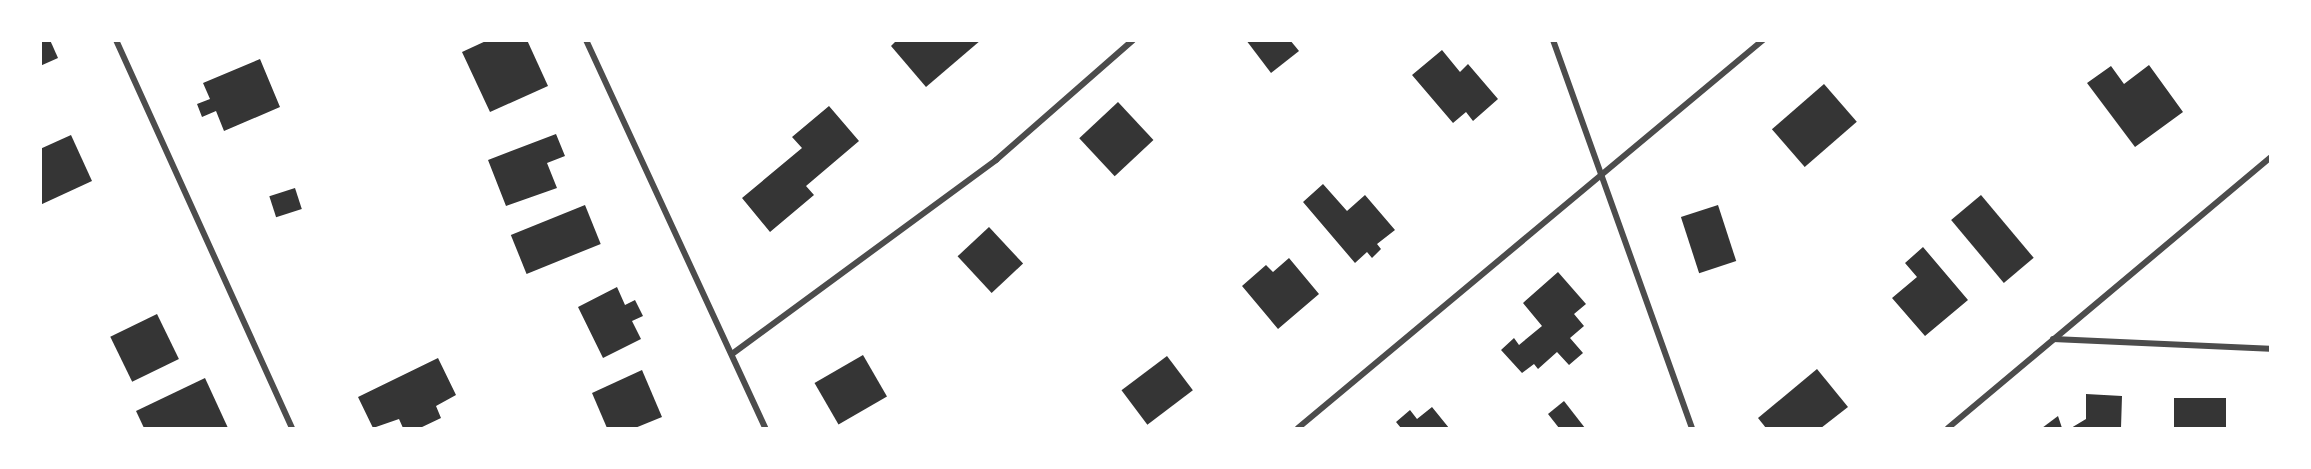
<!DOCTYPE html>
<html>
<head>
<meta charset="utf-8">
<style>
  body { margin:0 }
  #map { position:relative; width:2311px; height:469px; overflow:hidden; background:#fff; font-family:Karla,sans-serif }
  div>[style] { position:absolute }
  .building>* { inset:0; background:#353535; transform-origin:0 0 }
  .minor>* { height:6px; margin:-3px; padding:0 3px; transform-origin:3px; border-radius:3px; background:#4c4c4c }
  span { translate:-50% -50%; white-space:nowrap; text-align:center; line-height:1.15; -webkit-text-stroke:6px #fff; paint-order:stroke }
  .frame { position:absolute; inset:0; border:42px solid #fff; pointer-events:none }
</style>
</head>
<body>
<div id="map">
  <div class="building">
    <i style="clip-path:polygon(40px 40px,50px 40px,58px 58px,40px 66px)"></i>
    <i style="clip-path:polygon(488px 40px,527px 40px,548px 86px,490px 112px,462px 52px)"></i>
    <i style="clip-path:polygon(897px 40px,981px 40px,926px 87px,891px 46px)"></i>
    <i style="clip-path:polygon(1246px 40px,1290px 40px,1299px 51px,1271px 73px)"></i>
    <i style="clip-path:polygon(1442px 50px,1460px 72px,1468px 64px,1498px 99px,1473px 121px,1466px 112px,1453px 123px,1412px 75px)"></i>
    <i style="clip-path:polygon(260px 59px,280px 107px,224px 131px,216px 111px,202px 117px,197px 104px,210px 99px,203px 83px)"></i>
    <i style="clip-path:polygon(2149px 65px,2183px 112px,2135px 147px,2087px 83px,2111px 66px,2124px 84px)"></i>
    <i style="left:1824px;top:84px;width:50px;height:69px;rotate:49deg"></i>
    <i style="left:1118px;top:102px;width:52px;height:53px;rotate:47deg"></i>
    <i style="clip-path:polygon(829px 106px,859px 141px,806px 186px,814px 195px,770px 232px,742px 198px,802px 148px,792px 137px)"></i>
    <i style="clip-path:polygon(556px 134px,565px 156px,547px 163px,557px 188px,506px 206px,488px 160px)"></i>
    <i style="clip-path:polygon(71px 135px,92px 181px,40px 205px,40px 149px)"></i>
    <i style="clip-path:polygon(1323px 184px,1347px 211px,1365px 195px,1395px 230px,1377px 244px,1381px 249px,1372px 258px,1367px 252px,1355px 263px,1303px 202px)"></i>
    <i style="left:295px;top:188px;width:22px;height:27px;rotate:72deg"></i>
    <i style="left:1981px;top:195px;width:82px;height:39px;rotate:50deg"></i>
    <i style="left:585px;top:205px;width:42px;height:80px;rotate:68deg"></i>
    <i style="left:1718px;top:205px;width:59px;height:39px;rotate:72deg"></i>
    <i style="left:989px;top:227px;width:50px;height:43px;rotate:47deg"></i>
    <i style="clip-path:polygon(1923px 247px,1968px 300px,1925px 336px,1892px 298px,1917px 277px,1905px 263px)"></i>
    <i style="clip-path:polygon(1289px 258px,1319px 294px,1278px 329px,1242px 286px,1266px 265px,1273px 272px)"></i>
    <i style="clip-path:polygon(1558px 272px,1586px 304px,1574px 314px,1584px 326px,1570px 338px,1583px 353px,1569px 365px,1557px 352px,1538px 369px,1534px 364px,1522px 373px,1501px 350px,1514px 338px,1519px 345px,1542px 326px,1523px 303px)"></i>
    <i style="clip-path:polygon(617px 287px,625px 305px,635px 300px,643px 316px,632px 321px,641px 339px,603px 358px,578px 307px)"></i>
    <i style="left:157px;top:314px;width:50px;height:52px;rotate:64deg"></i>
    <i style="left:863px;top:355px;width:48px;height:56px;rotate:60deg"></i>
    <i style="left:1167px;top:356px;width:43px;height:57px;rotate:53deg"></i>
    <i style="clip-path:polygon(438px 358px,456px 395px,436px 406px,441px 418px,420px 428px,403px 428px,399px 419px,373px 428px,358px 397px)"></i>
    <i style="clip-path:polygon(1817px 369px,1848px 407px,1821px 428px,1766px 428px,1758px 418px)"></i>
    <i style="clip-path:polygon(642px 370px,662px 417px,635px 428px,607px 428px,592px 393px)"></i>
    <i style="clip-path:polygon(205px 378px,228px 428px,144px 428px,136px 411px)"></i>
    <i style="clip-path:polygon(2086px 394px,2122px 396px,2121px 428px,2071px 428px,2086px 419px)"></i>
    <i style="left:2226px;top:398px;width:30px;height:52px;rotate:90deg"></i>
    <i style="clip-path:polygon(1564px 401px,1585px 428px,1559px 428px,1548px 414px)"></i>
    <i style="clip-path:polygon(1432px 407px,1449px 428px,1401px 428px,1396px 422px,1410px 410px,1417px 419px)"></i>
    <i style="clip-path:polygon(2058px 416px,2062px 428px,2042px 428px)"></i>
  </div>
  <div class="minor">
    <i style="left:116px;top:40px;width:426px;rotate:65.6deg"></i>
    <i style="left:586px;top:40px;width:427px;rotate:65.2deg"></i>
    <i style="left:1553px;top:40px;width:412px;rotate:70.3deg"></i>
    <i style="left:2053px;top:339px;width:217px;rotate:2.6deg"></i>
    <i style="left:732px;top:354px;width:328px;rotate:-36.3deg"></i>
    <i style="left:996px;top:160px;width:182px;rotate:-41.2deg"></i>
    <i style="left:1298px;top:428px;width:606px;rotate:-39.84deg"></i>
    <i style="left:1948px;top:428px;width:420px;rotate:-40deg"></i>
  </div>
  <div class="frame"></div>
</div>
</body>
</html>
